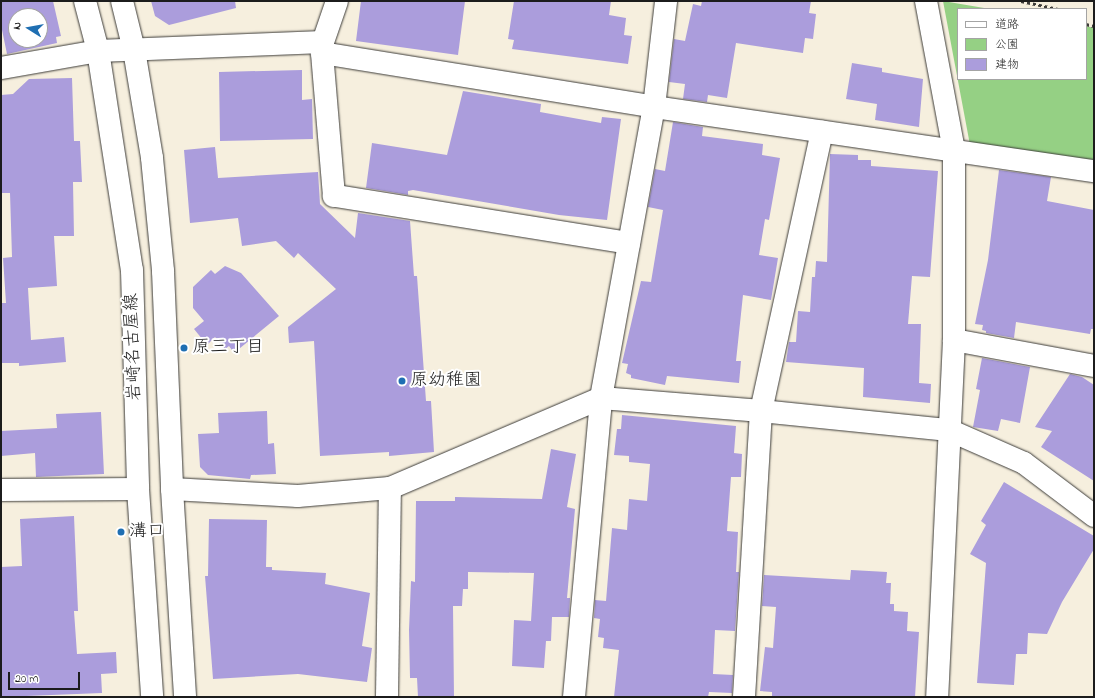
<!DOCTYPE html>
<html>
<head>
<meta charset="utf-8">
<style>
  body { margin:0 }
  #map { position:relative; width:1095px; height:698px; overflow:hidden; background:#f6efde; font-family:"Indie Flower","Klee One",sans-serif }
  div>[style] { position:absolute }
  .green>* { inset:0; background:#95d084 }
  .building>* { inset:0; background:#ab9ddc }
  .path>* { height:2.5px; margin-top:-1.25px; transform-origin:0; background:repeating-linear-gradient(90deg,#3d3c39 0 3px,transparent 0 6px) }
  .roads { filter:drop-shadow(0 0 1px #3d3c39) drop-shadow(0 0 1px #3d3c39) }
  .minor>* { height:22px; margin:-11px; padding:0 11px; transform-origin:11px; border-radius:11px; background:#fff }
  .tertiary>* { height:22px; margin:-11px; padding:0 11px; transform-origin:11px; border-radius:11px; background:#fff }
  .secondary>* { height:22px; margin:-11px; padding:0 11px; transform-origin:11px; border-radius:11px; background:#fff }
  .dots>* { width:11px; height:11px; translate:-50% -50%; box-sizing:border-box; border:2px solid #fff; border-radius:50% }
  span { translate:-50% -50%; white-space:nowrap; text-align:center; line-height:1.15; -webkit-text-stroke:4px #fff; paint-order:stroke }
  .street-label { font-size:18px; color:#1c1c1c }
  .poi-label { font-size:18px; color:#1c1c1c }
  .left { translate:0 -50%; text-align:left }
  .frame { position:absolute; inset:0; border:2px solid #1c1c1c; pointer-events:none }
  .legend { position:absolute; left:957px; top:8px; width:130px; height:72px; box-sizing:border-box; background:#fff; border:1px solid #a4a4a4; margin:0; padding:5px 7px; list-style:none; font-size:12px; color:#1c1c1c }
  .legend li { display:flex; align-items:center; gap:8px; height:20px }
  .legend b { width:20px; border:1px solid #a4a4a4 }
  .north { position:absolute; left:8px; top:8px; width:40px; height:40px; box-sizing:border-box; background:#fff; border:1px solid #a4a4a4; border-radius:50%; rotate:281deg; font-size:11px; font-weight:700; line-height:16px; text-align:center; color:#1c1c1c }
  .north::after { content:''; display:block; margin:auto; width:14px; height:18px; background:#1f6fb2; clip-path:polygon(50% 0,100% 100%,50% 72%,0 100%) }
  .scale { position:absolute; left:8px; top:672px; width:72px; height:18px; box-sizing:border-box; border:2px solid #1c1c1c; border-top:0; padding-left:5px; font-size:12px; line-height:14px; white-space:nowrap; color:#1c1c1c; -webkit-text-stroke:3px #fff; paint-order:stroke }
</style>
</head>
<body>
<div id="map">
  <div class="green">
    <i style="clip-path:polygon(943px 1px,990px 9px,958px 9px,958px 79px,1086px 79px,1086px 26px,1094px 28px,1094px 161px,970px 145px)"></i>
  </div>
  <div class="building">
    <i style="clip-path:polygon(evenodd,1px 1px,53px 1px,61px 36px,56px 37px,57px 43px,7px 54px,1px 25px,1px 1px,16px 16px,40px 16px,40px 40px,16px 40px,16px 16px)"></i>
    <i style="clip-path:polygon(151px 1px,235px 1px,236px 8px,169px 25px,155px 16px)"></i>
    <i style="clip-path:polygon(361px 1px,465px 1px,458px 55px,356px 41px)"></i>
    <i style="clip-path:polygon(514px 1px,611px 1px,609px 15px,626px 18px,624px 35px,632px 36px,628px 64px,512px 49px,514px 40px,508px 39px)"></i>
    <i style="clip-path:polygon(702px 1px,811px 1px,809px 13px,816px 14px,813px 39px,805px 38px,803px 53px,736px 43px,727px 98px,708px 95px,707px 102px,683px 99px,685px 84px,669px 82px,674px 39px,685px 41px,693px 4px,701px 6px)"></i>
    <i style="clip-path:polygon(852px 63px,882px 68px,882px 72px,923px 79px,919px 127px,875px 120px,877px 104px,846px 99px)"></i>
    <i style="clip-path:polygon(302px 70px,302px 100px,312px 99px,313px 139px,220px 141px,219px 72px)"></i>
    <i style="clip-path:polygon(72px 78px,74px 141px,80px 141px,82px 182px,73px 182px,74px 236px,54px 236px,57px 286px,28px 288px,31px 340px,64px 337px,66px 362px,19px 366px,19px 363px,1px 363px,1px 303px,6px 303px,3px 258px,12px 257px,10px 193px,1px 193px,1px 95px,13px 94px,29px 79px)"></i>
    <i style="clip-path:polygon(463px 91px,541px 104px,540px 112px,601px 123px,602px 117px,621px 119px,607px 220px,559px 215px,413px 190px,408px 191px,408px 195px,366px 188px,372px 143px,447px 155px)"></i>
    <i style="clip-path:polygon(673px 122px,703px 127px,702px 136px,763px 144px,762px 155px,780px 158px,769px 220px,765px 219px,759px 255px,778px 258px,771px 300px,743px 295px,736px 361px,741px 361px,739px 383px,667px 376px,665px 385px,631px 378px,631px 375px,626px 373px,628px 364px,622px 363px,641px 281px,651px 282px,663px 210px,648px 207px,655px 169px,665px 171px)"></i>
    <i style="clip-path:polygon(215px 147px,218px 178px,318px 172px,320px 204px,355px 238px,358px 213px,410px 221px,414px 276px,417px 276px,426px 401px,431px 401px,434px 452px,389px 456px,389px 452px,320px 456px,314px 341px,289px 343px,288px 327px,336px 289px,298px 253px,294px 258px,276px 241px,242px 246px,238px 218px,190px 223px,184px 150px)"></i>
    <i style="clip-path:polygon(830px 154px,858px 155px,858px 160px,871px 160px,871px 166px,938px 171px,930px 277px,912px 276px,908px 324px,921px 324px,919px 383px,931px 384px,930px 403px,863px 397px,864px 368px,786px 362px,789px 342px,796px 342px,798px 311px,810px 312px,812px 277px,815px 277px,816px 261px,827px 262px)"></i>
    <i style="clip-path:polygon(999px 170px,1051px 177px,1047px 201px,1094px 210px,1094px 329px,1091px 329px,1090px 334px,1016px 322px,1014px 338px,986px 333px,986px 331px,982px 330px,983px 325px,975px 324px,988px 260px)"></i>
    <i style="clip-path:polygon(225px 266px,241px 273px,279px 316px,234px 353px,229px 346px,225px 349px,215px 337px,207px 345px,194px 329px,204px 321px,193px 308px,193px 287px,211px 270px,215px 274px)"></i>
    <i style="clip-path:polygon(982px 358px,1030px 367px,1020px 423px,1001px 419px,998px 431px,973px 427px,980px 390px,976px 389px)"></i>
    <i style="clip-path:polygon(1070px 374px,1082px 377px,1094px 385px,1094px 481px,1041px 447px,1052px 431px,1035px 427px)"></i>
    <i style="clip-path:polygon(267px 411px,268px 444px,274px 443px,276px 474px,251px 475px,250px 479px,208px 475px,200px 467px,198px 434px,219px 433px,218px 413px)"></i>
    <i style="clip-path:polygon(101px 412px,104px 474px,36px 477px,35px 453px,1px 456px,1px 431px,57px 428px,56px 414px)"></i>
    <i style="clip-path:polygon(622px 415px,736px 426px,734px 453px,742px 454px,741px 477px,731px 477px,727px 531px,738px 532px,736px 572px,739px 572px,735px 631px,715px 630px,713px 674px,733px 675px,732px 693px,709px 692px,708px 697px,614px 697px,619px 650px,603px 648px,604px 638px,598px 637px,600px 619px,594px 618px,595px 600px,606px 601px,612px 528px,627px 530px,629px 499px,647px 501px,650px 464px,629px 462px,629px 456px,614px 455px,617px 429px,621px 429px)"></i>
    <i style="clip-path:polygon(551px 449px,576px 454px,567px 507px,575px 509px,567px 598px,570px 598px,569px 617px,552px 617px,551px 641px,546px 641px,544px 668px,512px 666px,514px 620px,531px 621px,534px 573px,468px 572px,468px 589px,463px 589px,462px 606px,453px 606px,454px 697px,418px 697px,417px 678px,410px 678px,409px 630px,411px 581px,415px 582px,416px 501px,455px 501px,455px 497px,542px 499px)"></i>
    <i style="clip-path:polygon(1004px 482px,1094px 536px,1094px 549px,1062px 602px,1047px 634px,1028px 633px,1027px 654px,1016px 654px,1014px 685px,977px 683px,986px 563px,970px 554px,986px 525px,981px 521px)"></i>
    <i style="clip-path:polygon(74px 516px,78px 611px,74px 611px,77px 654px,116px 652px,117px 673px,101px 674px,102px 693px,1px 697px,1px 567px,22px 566px,20px 519px)"></i>
    <i style="clip-path:polygon(209px 519px,267px 520px,266px 567px,272px 567px,272px 570px,326px 573px,325px 584px,370px 593px,362px 646px,372px 648px,367px 682px,298px 674px,213px 679px,205px 576px,208px 576px)"></i>
    <i style="clip-path:polygon(851px 570px,887px 572px,886px 583px,891px 583px,890px 604px,894px 604px,894px 611px,908px 612px,907px 631px,919px 632px,915px 697px,772px 697px,772px 692px,760px 691px,765px 647px,773px 648px,776px 607px,762px 606px,764px 575px,850px 580px)"></i>
  </div>
  <div class="path">
    <i style="left:1021px;top:1px;width:38px;rotate:12deg"></i>
    <i style="left:1086px;top:24px;width:8px;rotate:14deg"></i>
  </div>
  <div class="roads">
    <div class="minor">
      <i style="left:1px;top:68px;width:98px;rotate:-9.9deg"></i>
      <i style="left:629px;top:243px;width:299px;rotate:-170.9deg"></i>
      <i style="left:334px;top:196px;width:144px;rotate:-94.8deg"></i>
      <i style="left:322px;top:53px;width:336px;rotate:9.2deg"></i>
      <i style="left:654px;top:107px;width:445px;rotate:8.3deg"></i>
      <i style="left:954px;top:340px;width:142px;rotate:10.5deg"></i>
      <i style="left:172px;top:489px;width:126px;rotate:3.2deg"></i>
      <i style="left:298px;top:496px;width:92px;rotate:-5deg"></i>
      <i style="left:390px;top:488px;width:229px;rotate:-23.1deg"></i>
      <i style="left:601px;top:398px;width:161px;rotate:4.6deg"></i>
      <i style="left:761px;top:411px;width:189px;rotate:5.8deg"></i>
      <i style="left:949px;top:430px;width:82px;rotate:23.7deg"></i>
      <i style="left:1024px;top:463px;width:88px;rotate:37.1deg"></i>
      <i style="left:1px;top:490px;width:137px;rotate:-0.4deg"></i>
      <i style="left:387px;top:697px;width:209px;rotate:-89.2deg"></i>
      <i style="left:574px;top:697px;width:300px;rotate:-84.8deg"></i>
      <i style="left:601px;top:398px;width:296px;rotate:-79.7deg"></i>
      <i style="left:654px;top:107px;width:107px;rotate:-83.5deg"></i>
      <i style="left:744px;top:697px;width:287px;rotate:-86.6deg"></i>
      <i style="left:761px;top:411px;width:286px;rotate:-77.7deg"></i>
    </div>
    <div class="tertiary">
      <i style="left:926px;top:1px;width:153px;rotate:79.4deg"></i>
      <i style="left:954px;top:151px;width:189px;rotate:90deg"></i>
      <i style="left:954px;top:340px;width:357px;rotate:92.7deg"></i>
      <i style="left:98px;top:51px;width:225px;rotate:-2.3deg"></i>
      <i style="left:323px;top:42px;width:43px;rotate:-71.1deg"></i>
    </div>
    <div class="secondary">
      <i style="left:85px;top:1px;width:52px;rotate:75.4deg"></i>
      <i style="left:98px;top:51px;width:222px;rotate:81.2deg"></i>
      <i style="left:132px;top:270px;width:219px;rotate:88.4deg"></i>
      <i style="left:138px;top:489px;width:208px;rotate:86.1deg"></i>
      <i style="left:122px;top:1px;width:50px;rotate:76.2deg"></i>
      <i style="left:134px;top:50px;width:109px;rotate:80.5deg"></i>
      <i style="left:152px;top:158px;width:114px;rotate:84.4deg"></i>
      <i style="left:163px;top:271px;width:218px;rotate:87.6deg"></i>
      <i style="left:172px;top:489px;width:208px;rotate:86.4deg"></i>
    </div>
  </div>
  <div class="dots">
    <i style="left:184px;top:348px;background:#1f6fb2"></i>
    <i style="left:402px;top:381px;background:#1f6fb2"></i>
    <i style="left:121px;top:532px;background:#1f6fb2"></i>
  </div>
  <div class="street-label">
    <span style="left:134px;top:347px;rotate:-92deg">岩崎名古屋線</span>
  </div>
  <div class="poi-label">
    <span class="left" style="left:192px;top:348px">原三丁目</span>
    <span class="left" style="left:410px;top:381px">原幼稚園</span>
    <span class="left" style="left:129px;top:532px">溝口</span>
  </div>
  <div class="frame"></div>
  <ul class="legend">
  <li><b style="height:5px;background:#fff"></b>道路</li>
  <li><b style="height:11px;background:#95d084"></b>公園</li>
  <li><b style="height:11px;background:#ab9ddc"></b>建物</li>
  </ul>
  <div class="north">N</div>
  <div class="scale">20 m</div>
</div>
</body>
</html>
